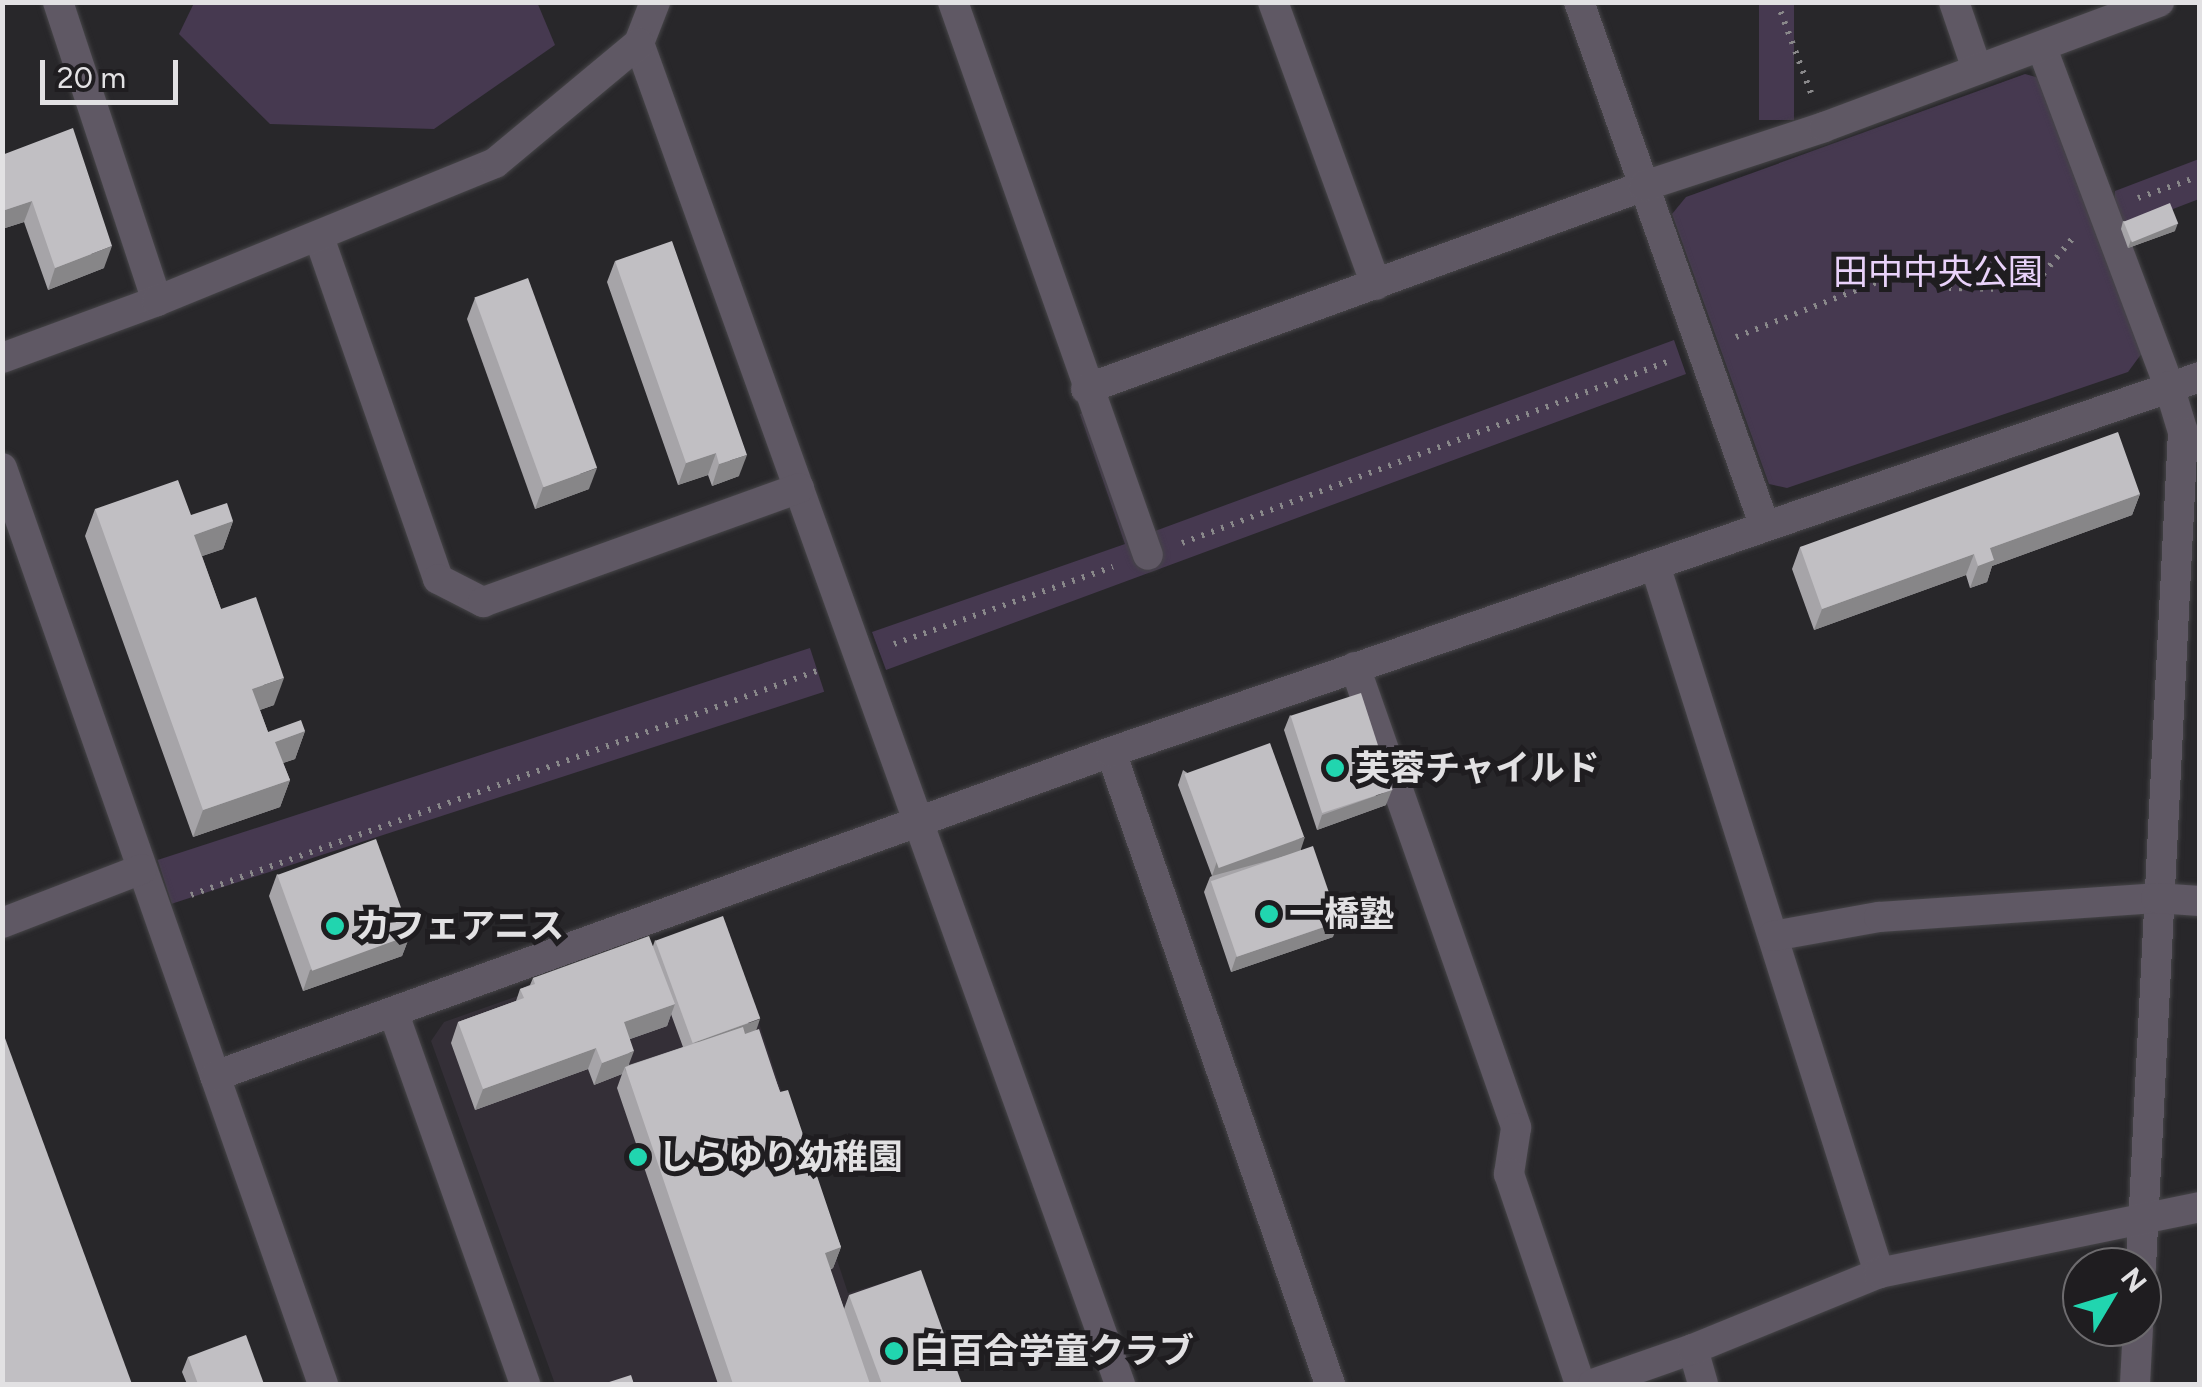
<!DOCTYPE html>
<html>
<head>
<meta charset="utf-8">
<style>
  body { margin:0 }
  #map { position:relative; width:2202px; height:1387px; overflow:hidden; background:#28272a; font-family:Figtree,"Noto Sans JP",sans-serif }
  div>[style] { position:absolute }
  .built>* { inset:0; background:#342f37 }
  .green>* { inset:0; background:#463950; transform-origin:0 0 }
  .path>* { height:6px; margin-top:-3px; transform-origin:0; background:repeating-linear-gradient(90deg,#89888a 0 2.5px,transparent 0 10.5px) }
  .roads { filter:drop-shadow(0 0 2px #464548) drop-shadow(0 0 2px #464548) }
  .minor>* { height:30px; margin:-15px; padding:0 15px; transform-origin:15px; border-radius:15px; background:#5f5864 }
  .wall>* { inset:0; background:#a6a4a8 }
  .shaded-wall>* { inset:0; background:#878688 }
  .building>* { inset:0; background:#c1bfc3; transform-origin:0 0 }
  .dots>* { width:28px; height:28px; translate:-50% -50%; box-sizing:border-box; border:5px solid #1f1d20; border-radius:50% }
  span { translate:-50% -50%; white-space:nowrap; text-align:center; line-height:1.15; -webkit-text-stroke:10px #1f1d20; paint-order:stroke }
  .park-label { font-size:35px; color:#e9d2fa }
  .poi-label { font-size:35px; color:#e2e1e3; font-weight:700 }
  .left { translate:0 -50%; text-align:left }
  .frame { position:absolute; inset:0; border:5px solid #e2e1e3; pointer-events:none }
  .north { position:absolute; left:2062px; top:1247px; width:100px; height:100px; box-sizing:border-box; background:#1f1d20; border:2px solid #6d6b6e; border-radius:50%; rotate:52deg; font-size:28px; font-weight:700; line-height:40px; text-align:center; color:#e2e1e3 }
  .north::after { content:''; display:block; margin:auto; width:35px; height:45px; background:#21d5af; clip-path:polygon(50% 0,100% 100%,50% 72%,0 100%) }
  .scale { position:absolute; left:40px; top:60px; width:138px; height:45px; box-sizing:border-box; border:5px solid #e2e1e3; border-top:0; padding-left:12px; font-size:30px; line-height:35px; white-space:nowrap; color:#e2e1e3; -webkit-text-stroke:8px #1f1d20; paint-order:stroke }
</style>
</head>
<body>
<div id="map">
  <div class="built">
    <i style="clip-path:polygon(726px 923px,848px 1293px,916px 1273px,953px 1384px,635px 1384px,632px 1378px,614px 1384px,555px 1384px,431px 1041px,444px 1022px)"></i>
  </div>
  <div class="green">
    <i style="clip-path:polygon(537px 2px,555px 45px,434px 129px,270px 124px,179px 34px,194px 3px)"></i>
    <i style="left:1759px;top:3px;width:35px;height:117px"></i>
    <i style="clip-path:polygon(2025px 74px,2043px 79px,2142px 353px,2128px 372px,1787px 488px,1769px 484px,1672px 214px,1686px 197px)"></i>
    <i style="clip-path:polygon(2199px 159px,2199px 199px,2121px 229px,2114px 208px,2115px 191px)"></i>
    <i style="clip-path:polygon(1674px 340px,1686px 374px,886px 670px,872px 632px,1125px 544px,1080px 414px,1094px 408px,1155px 531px)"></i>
    <i style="left:810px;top:648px;width:46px;height:686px;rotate:72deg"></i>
  </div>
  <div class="path">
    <i style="left:1777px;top:2px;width:97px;rotate:69.5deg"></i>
    <i style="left:2138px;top:198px;width:66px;rotate:-19.5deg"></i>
    <i style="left:1736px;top:337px;width:181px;rotate:-21.3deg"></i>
    <i style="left:1905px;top:271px;width:47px;rotate:21.1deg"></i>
    <i style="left:1949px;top:288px;width:60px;rotate:1deg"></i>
    <i style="left:2009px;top:289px;width:37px;rotate:-24deg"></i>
    <i style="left:2043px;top:274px;width:45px;rotate:-50.4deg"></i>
    <i style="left:1182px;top:543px;width:518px;rotate:-20.47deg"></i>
    <i style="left:894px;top:644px;width:232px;rotate:-19.4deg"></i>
    <i style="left:191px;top:895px;width:665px;rotate:-19.69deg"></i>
  </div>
  <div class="roads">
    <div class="minor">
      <i style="left:58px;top:2px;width:315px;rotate:71.7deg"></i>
      <i style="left:655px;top:2px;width:44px;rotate:111.3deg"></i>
      <i style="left:639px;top:43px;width:1425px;rotate:70.27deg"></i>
      <i style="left:953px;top:2px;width:586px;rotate:70.58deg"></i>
      <i style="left:1273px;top:2px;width:301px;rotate:70deg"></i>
      <i style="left:1579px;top:2px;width:554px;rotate:70.49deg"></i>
      <i style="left:1954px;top:2px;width:71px;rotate:71.1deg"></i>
      <i style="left:2042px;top:48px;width:361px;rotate:69.4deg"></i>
      <i style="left:2169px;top:386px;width:48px;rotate:73.1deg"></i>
      <i style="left:2183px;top:432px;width:836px;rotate:92.88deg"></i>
      <i style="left:319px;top:237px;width:362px;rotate:70.8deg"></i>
      <i style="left:438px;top:579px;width:51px;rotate:27.1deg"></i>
      <i style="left:483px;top:602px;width:336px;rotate:-19.8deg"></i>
      <i style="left:2px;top:358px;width:165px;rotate:-20.2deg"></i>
      <i style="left:157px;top:301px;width:365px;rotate:-22.2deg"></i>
      <i style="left:495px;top:163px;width:187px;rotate:-39.8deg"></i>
      <i style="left:1086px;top:389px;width:594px;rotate:-19.99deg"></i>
      <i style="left:1644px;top:186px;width:189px;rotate:-18.1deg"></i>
      <i style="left:1824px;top:127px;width:358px;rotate:-20.5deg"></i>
      <i style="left:2px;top:468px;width:971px;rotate:70.69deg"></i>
      <i style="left:1655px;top:565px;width:743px;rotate:72.44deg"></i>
      <i style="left:1355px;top:667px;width:488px;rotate:70.7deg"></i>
      <i style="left:1516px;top:1128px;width:47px;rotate:98.7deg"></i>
      <i style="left:1509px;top:1174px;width:222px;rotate:71.3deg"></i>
      <i style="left:1111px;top:752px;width:669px;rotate:70.89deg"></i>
      <i style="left:2px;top:923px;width:150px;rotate:-21.1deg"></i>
      <i style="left:1773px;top:936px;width:108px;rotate:-10.2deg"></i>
      <i style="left:1879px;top:917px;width:278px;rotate:-3.9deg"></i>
      <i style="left:2156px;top:898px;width:44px;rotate:3.9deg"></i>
      <i style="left:394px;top:1014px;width:393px;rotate:70.5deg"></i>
      <i style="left:215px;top:1076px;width:953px;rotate:-19.88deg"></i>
      <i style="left:1111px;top:752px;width:1152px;rotate:-19deg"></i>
      <i style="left:1693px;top:1349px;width:36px;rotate:74deg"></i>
      <i style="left:1593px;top:1384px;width:106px;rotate:-19.3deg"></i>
      <i style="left:1693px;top:1349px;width:201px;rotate:-22.2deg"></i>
      <i style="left:1879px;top:1273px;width:328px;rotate:-11.6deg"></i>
      <i style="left:2135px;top:1384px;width:57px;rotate:-87deg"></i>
    </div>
  </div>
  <div class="wall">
    <i style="clip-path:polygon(2px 155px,104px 268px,48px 290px,24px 222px,2px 229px)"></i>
    <i style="clip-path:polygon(2123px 221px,2175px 231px,2128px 248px,2121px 229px)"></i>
    <i style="clip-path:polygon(615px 261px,739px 476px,712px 486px,708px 475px,678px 485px,607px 282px)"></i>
    <i style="clip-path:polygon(475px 298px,589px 489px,535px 509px,467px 319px)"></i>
    <i style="clip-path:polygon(2140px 494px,2132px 515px,1992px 566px,1987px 582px,1970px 588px,1966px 575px,1814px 630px,1792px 569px,1800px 547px)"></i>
    <i style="clip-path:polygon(95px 509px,191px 515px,233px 521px,223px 549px,202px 556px,221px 609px,274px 705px,260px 710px,268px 732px,305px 731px,295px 759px,283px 763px,290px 780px,280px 807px,193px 837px,85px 536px)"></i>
    <i style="clip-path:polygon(1290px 715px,1386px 805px,1317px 830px,1284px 730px)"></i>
    <i style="clip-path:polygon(1183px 770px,1301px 850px,1333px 937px,1231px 972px,1204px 892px,1210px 877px,1212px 876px,1178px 785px)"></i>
    <i style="clip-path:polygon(277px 874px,410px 935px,402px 956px,303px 991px,269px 896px)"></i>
    <i style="clip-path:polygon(evenodd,655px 940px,756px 1030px,841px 1247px,833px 1268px,830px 1270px,844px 1309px,849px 1295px,962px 1384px,718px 1384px,617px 1088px,622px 1074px,594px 1085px,588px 1069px,475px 1110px,451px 1043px,458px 1022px,516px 1001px,520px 989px,530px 985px,533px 978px,653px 946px,655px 940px,671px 1014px,683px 1047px,629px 1065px,630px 1039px,667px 1026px,671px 1014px)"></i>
    <i style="clip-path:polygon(188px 1357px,264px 1384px,187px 1384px,182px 1372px)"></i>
  </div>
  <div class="shaded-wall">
    <i style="clip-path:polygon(32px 201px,24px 222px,2px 229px,2px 211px)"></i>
    <i style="clip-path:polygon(2178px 223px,2175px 231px,2128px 248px,2131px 240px)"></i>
    <i style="clip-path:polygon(112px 246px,104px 268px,48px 290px,55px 268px)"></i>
    <i style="clip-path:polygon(716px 453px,708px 475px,678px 485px,686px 463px)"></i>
    <i style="clip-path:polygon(747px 455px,739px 476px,712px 486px,719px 464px)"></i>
    <i style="clip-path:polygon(597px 468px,589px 489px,535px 509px,543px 487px)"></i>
    <i style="clip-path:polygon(2140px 494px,2132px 515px,1992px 566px,1987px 582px,1970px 588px,1978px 566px,1990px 548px)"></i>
    <i style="clip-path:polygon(233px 521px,223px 549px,185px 562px,194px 535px)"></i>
    <i style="clip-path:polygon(1974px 554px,1966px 575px,1814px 630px,1822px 609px)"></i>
    <i style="clip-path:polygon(284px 678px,274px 705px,242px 716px,252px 689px)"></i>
    <i style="clip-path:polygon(305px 731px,295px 759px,265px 769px,275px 742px)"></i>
    <i style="clip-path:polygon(290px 780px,280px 807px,193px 837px,203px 810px)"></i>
    <i style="clip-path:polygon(1392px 790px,1386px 805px,1317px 830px,1322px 815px)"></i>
    <i style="clip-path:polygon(1305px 837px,1300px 852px,1212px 876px,1217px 861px)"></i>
    <i style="clip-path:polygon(1339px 922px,1333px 937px,1231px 972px,1236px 957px)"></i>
    <i style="clip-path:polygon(410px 935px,402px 956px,303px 991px,310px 970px)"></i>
    <i style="clip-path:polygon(675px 1004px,667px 1026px,616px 1044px,624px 1022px)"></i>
    <i style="clip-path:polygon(760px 1019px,755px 1034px,693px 1043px)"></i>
    <i style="clip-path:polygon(596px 1048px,588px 1069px,475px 1110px,483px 1089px)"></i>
    <i style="clip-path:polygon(634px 1051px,626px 1072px,625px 1067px,622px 1074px,594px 1085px,602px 1063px)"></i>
    <i style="clip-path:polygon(841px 1247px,833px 1268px,817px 1274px,825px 1253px)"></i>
  </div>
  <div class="building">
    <i style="clip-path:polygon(73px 128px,112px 246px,55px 268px,32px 201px,2px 211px,2px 155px)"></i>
    <i style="left:2170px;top:203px;width:22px;height:50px;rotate:68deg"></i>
    <i style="clip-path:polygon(672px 241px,747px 455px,719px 464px,716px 453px,686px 463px,615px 261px)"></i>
    <i style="left:528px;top:278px;width:202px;height:57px;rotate:70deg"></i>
    <i style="clip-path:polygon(2118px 432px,2140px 494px,1990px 548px,1994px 560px,1978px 566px,1974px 554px,1822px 609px,1800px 547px)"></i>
    <i style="clip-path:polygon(178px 480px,191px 515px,227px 503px,233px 521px,194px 535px,221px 609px,256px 597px,284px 678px,252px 689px,268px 732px,301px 720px,305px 731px,275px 742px,290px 780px,203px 810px,95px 509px)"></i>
    <i style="left:1361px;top:693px;width:102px;height:74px;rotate:72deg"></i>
    <i style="left:1270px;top:743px;width:100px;height:91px;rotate:70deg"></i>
    <i style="left:376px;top:839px;width:102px;height:105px;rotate:70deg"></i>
    <i style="left:1313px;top:846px;width:80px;height:108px;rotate:71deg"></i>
    <i style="left:723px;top:916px;width:109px;height:72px;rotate:70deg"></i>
    <i style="clip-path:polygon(649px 936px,675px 1004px,624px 1022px,634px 1051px,602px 1063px,596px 1048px,483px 1089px,458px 1022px,524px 998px,520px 989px,535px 984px,533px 978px)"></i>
    <i style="clip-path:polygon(743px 1027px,745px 1034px,759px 1029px,780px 1092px,788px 1090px,841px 1247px,825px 1253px,870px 1384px,733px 1384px,625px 1067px)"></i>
    <i style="clip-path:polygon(2px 1030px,132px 1384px,2px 1384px)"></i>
    <i style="clip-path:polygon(921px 1270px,962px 1384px,882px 1384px,849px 1295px)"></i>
    <i style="clip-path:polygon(246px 1335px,264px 1384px,198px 1384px,188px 1357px)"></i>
    <i style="clip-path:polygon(631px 1375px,634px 1384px,603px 1384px)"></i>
  </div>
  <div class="dots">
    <i style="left:1335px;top:768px;background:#21d5af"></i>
    <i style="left:1269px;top:914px;background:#21d5af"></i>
    <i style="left:335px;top:926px;background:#21d5af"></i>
    <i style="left:638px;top:1157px;background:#21d5af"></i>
    <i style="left:894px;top:1351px;background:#21d5af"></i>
  </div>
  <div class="park-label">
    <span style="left:1938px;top:272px">田中中央公園</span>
  </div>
  <div class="poi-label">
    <span class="left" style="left:1355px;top:768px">芙蓉チャイルド</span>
    <span class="left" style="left:1289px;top:914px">一橋塾</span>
    <span class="left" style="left:355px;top:926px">カフェアニス</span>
    <span class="left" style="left:658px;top:1157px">しらゆり幼稚園</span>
    <span class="left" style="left:914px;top:1351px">白百合学童クラブ</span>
  </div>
  <div class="frame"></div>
  <div class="north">N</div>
  <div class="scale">20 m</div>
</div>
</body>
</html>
